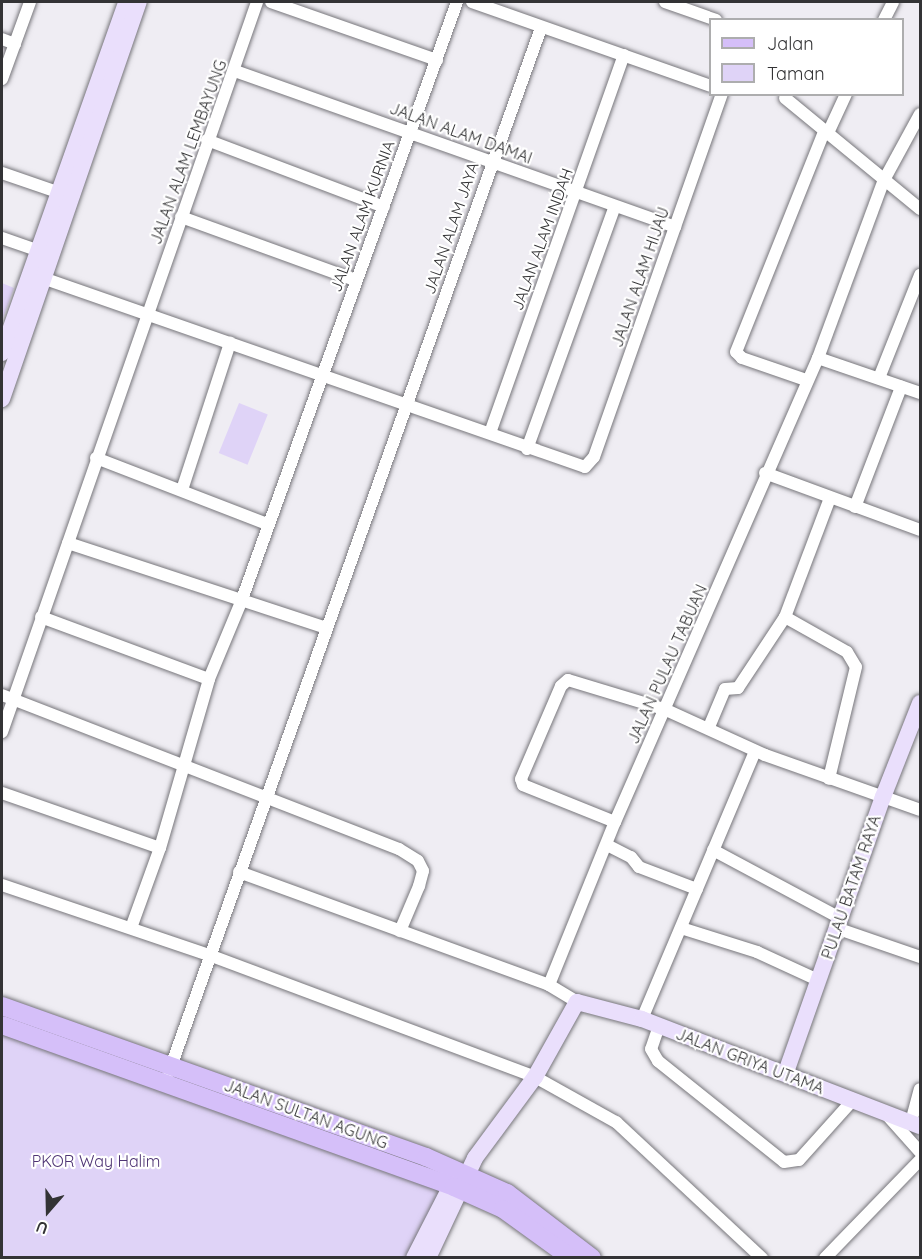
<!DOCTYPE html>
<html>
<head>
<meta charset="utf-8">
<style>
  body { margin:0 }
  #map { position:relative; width:922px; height:1259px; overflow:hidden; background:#efedf3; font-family:Quicksand,sans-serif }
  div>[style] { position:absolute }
  .green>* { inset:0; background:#dfd3f7; transform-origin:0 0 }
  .roads { filter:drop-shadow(0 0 2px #77767b) drop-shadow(0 0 2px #77767b) }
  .street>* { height:12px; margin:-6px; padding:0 6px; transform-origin:6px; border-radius:6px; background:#fff }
  .secondary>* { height:16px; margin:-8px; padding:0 8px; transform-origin:8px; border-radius:8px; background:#eadffc }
  .primary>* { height:18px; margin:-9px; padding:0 9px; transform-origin:9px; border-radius:9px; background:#d5bff9 }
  span { translate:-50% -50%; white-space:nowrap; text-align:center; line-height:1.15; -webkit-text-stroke:4.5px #fff; paint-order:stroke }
  .street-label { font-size:16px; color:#333335 }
  .park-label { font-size:16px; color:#4e3474 }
  .frame { position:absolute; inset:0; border:3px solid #333335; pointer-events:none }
  .legend { position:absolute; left:709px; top:18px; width:195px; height:78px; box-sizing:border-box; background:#fff; border:2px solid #adadae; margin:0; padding:8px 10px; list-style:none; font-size:18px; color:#333335 }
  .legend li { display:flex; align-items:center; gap:12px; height:30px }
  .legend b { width:30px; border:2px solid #adadae }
  .north { position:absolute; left:18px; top:1181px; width:60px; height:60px; -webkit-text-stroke:4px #fff; paint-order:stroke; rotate:200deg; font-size:16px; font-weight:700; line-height:24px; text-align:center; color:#333335 }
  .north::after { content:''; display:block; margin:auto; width:21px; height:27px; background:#333335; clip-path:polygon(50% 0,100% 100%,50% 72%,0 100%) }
</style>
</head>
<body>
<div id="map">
  <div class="green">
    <i style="clip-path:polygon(2px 283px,14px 288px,2px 321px)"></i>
    <i style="left:239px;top:403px;width:31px;height:54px;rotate:22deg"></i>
    <i style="clip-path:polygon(2px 1028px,456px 1187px,418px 1257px,2px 1258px)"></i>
  </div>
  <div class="roads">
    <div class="street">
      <i style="left:271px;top:2px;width:176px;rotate:19.3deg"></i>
      <i style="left:472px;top:2px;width:252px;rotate:19.4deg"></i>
      <i style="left:665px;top:2px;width:54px;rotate:19.4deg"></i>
      <i style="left:884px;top:20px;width:20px;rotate:-63deg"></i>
      <i style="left:2px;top:39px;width:14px;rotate:21deg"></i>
      <i style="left:235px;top:71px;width:467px;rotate:19.5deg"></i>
      <i style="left:2px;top:79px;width:82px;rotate:-70deg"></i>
      <i style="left:785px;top:98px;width:175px;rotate:39.4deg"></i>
      <i style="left:828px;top:133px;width:43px;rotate:-65.2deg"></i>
      <i style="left:207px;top:140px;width:189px;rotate:20.7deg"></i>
      <i style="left:2px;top:173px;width:68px;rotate:19deg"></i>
      <i style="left:181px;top:217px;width:185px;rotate:19.9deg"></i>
      <i style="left:2px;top:238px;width:46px;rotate:19.2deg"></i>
      <i style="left:37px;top:276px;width:580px;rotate:19.22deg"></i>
      <i style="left:585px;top:467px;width:13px;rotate:-48deg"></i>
      <i style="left:594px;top:457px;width:385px;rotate:-70.6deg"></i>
      <i style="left:818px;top:358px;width:108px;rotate:18.9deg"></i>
      <i style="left:879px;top:378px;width:111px;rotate:-68.3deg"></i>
      <i style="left:806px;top:380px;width:68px;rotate:-161deg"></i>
      <i style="left:742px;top:358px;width:8px;rotate:-135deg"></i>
      <i style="left:736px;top:352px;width:239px;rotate:-68.2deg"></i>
      <i style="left:490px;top:433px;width:401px;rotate:-70.5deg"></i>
      <i style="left:527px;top:449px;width:258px;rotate:-70.1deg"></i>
      <i style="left:96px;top:458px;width:183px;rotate:21.1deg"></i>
      <i style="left:765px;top:473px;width:165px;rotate:20.2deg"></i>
      <i style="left:182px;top:490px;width:155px;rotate:-71.9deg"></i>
      <i style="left:855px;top:507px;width:129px;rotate:-69deg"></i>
      <i style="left:68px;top:543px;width:272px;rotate:18.2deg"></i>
      <i style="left:41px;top:617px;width:179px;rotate:20.3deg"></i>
      <i style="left:785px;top:617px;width:71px;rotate:29.4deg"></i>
      <i style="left:847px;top:652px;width:17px;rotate:59deg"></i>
      <i style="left:856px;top:667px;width:115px;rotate:103.6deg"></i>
      <i style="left:2px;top:695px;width:426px;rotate:21.2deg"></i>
      <i style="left:399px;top:849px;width:22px;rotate:32deg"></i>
      <i style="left:418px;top:861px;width:11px;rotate:63deg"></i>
      <i style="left:423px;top:871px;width:16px;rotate:105deg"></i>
      <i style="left:419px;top:886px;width:49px;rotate:112.9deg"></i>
      <i style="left:709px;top:727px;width:41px;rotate:-67.2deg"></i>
      <i style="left:725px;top:689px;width:13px;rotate:-4deg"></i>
      <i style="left:738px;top:688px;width:85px;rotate:-56.5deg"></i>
      <i style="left:785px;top:617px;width:127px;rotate:-69.3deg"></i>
      <i style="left:2px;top:732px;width:773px;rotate:-70.74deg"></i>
      <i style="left:2px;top:793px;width:167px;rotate:19.2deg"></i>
      <i style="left:615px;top:822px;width:99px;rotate:-158.1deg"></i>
      <i style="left:523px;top:785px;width:6px;rotate:-108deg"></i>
      <i style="left:521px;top:779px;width:101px;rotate:-66.7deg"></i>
      <i style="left:561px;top:686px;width:9px;rotate:-41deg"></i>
      <i style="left:568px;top:680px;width:100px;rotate:16.8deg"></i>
      <i style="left:664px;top:709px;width:111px;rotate:24.5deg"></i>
      <i style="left:765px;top:755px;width:164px;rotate:19.5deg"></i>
      <i style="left:607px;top:845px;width:27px;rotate:27deg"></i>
      <i style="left:631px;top:857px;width:13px;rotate:51deg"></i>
      <i style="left:639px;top:867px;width:62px;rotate:20.8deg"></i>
      <i style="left:713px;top:850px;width:144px;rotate:28.2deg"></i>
      <i style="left:239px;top:872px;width:330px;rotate:20deg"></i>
      <i style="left:549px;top:985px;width:33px;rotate:31deg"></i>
      <i style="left:2px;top:885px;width:219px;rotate:18.7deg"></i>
      <i style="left:209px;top:955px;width:348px;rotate:20.5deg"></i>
      <i style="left:535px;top:1077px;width:93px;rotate:29.1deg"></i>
      <i style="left:616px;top:1122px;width:200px;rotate:43deg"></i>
      <i style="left:131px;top:928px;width:85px;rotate:-70.1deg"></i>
      <i style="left:160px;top:848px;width:176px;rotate:-73.8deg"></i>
      <i style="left:209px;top:679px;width:83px;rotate:-67.4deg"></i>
      <i style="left:241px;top:602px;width:638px;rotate:-70.2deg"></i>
      <i style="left:681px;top:928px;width:80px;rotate:17.5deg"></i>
      <i style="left:757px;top:952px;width:67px;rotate:24.7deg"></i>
      <i style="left:836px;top:928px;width:89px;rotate:19deg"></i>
      <i style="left:549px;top:985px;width:176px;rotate:-68deg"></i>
      <i style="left:615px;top:822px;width:506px;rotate:-66.37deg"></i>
      <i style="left:818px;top:358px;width:190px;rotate:-69.7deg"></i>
      <i style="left:884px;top:180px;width:75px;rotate:-61.4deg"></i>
      <i style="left:642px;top:1019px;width:291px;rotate:-67.1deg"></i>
      <i style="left:659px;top:1026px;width:24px;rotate:109deg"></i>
      <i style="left:651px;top:1049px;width:14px;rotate:60deg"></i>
      <i style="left:658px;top:1061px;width:161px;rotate:38.7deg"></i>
      <i style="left:784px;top:1162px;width:15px;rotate:-8deg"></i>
      <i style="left:799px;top:1160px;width:79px;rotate:-48.1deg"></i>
      <i style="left:169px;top:1072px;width:1108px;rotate:-70.39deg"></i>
      <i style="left:887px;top:1115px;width:50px;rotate:48.3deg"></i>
      <i style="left:911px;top:1122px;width:34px;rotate:-75deg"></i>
      <i style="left:825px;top:1258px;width:136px;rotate:-45.9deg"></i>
    </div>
    <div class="secondary">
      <i style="left:2px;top:353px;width:372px;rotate:-70.5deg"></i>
      <i style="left:2px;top:399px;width:420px;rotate:-71deg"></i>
      <i style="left:786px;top:1072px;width:292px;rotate:-70.6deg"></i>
      <i style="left:883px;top:797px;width:101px;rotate:-68.5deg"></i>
      <i style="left:414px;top:1258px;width:94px;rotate:-62.9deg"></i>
      <i style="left:428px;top:1258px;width:110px;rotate:-64.8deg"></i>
      <i style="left:475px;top:1158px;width:101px;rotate:-53.5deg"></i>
      <i style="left:535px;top:1077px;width:86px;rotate:-60.8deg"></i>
      <i style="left:577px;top:1002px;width:67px;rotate:14.7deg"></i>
      <i style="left:642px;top:1019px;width:298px;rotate:21.1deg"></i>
    </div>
    <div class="primary">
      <i style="left:2px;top:1006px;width:450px;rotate:19.6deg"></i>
      <i style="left:426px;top:1157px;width:89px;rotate:24deg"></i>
      <i style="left:507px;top:1193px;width:107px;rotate:37.4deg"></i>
      <i style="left:2px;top:1025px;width:480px;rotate:19.7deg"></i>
      <i style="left:454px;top:1187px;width:54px;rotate:24.2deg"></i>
      <i style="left:503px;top:1209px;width:84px;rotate:35.8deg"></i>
    </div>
  </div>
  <div class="street-label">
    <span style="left:461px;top:133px;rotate:20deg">JALAN ALAM DAMAI</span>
    <span style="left:188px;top:152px;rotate:-70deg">JALAN ALAM LEMBAYUNG</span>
    <span style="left:362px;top:216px;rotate:-70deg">JALAN ALAM KURNIA</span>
    <span style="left:451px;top:228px;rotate:-71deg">JALAN ALAM JAYA</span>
    <span style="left:542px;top:239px;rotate:-70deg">JALAN ALAM INDAH</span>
    <span style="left:640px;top:277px;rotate:-71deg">JALAN ALAM HIJAU</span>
    <span style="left:667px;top:664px;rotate:-66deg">JALAN PULAU TABUAN</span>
    <span style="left:851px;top:887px;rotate:-71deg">PULAU BATAM RAYA</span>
    <span style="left:750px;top:1061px;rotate:21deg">JALAN GRIYA UTAMA</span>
    <span style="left:306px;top:1114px;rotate:20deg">JALAN SULTAN AGUNG</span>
  </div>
  <div class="park-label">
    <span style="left:96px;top:1161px">PKOR Way Halim</span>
  </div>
  <div class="frame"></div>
  <ul class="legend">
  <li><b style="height:8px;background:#d5bff9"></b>Jalan</li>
  <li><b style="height:16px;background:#dfd3f7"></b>Taman</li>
  </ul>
  <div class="north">U</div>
</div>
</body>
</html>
